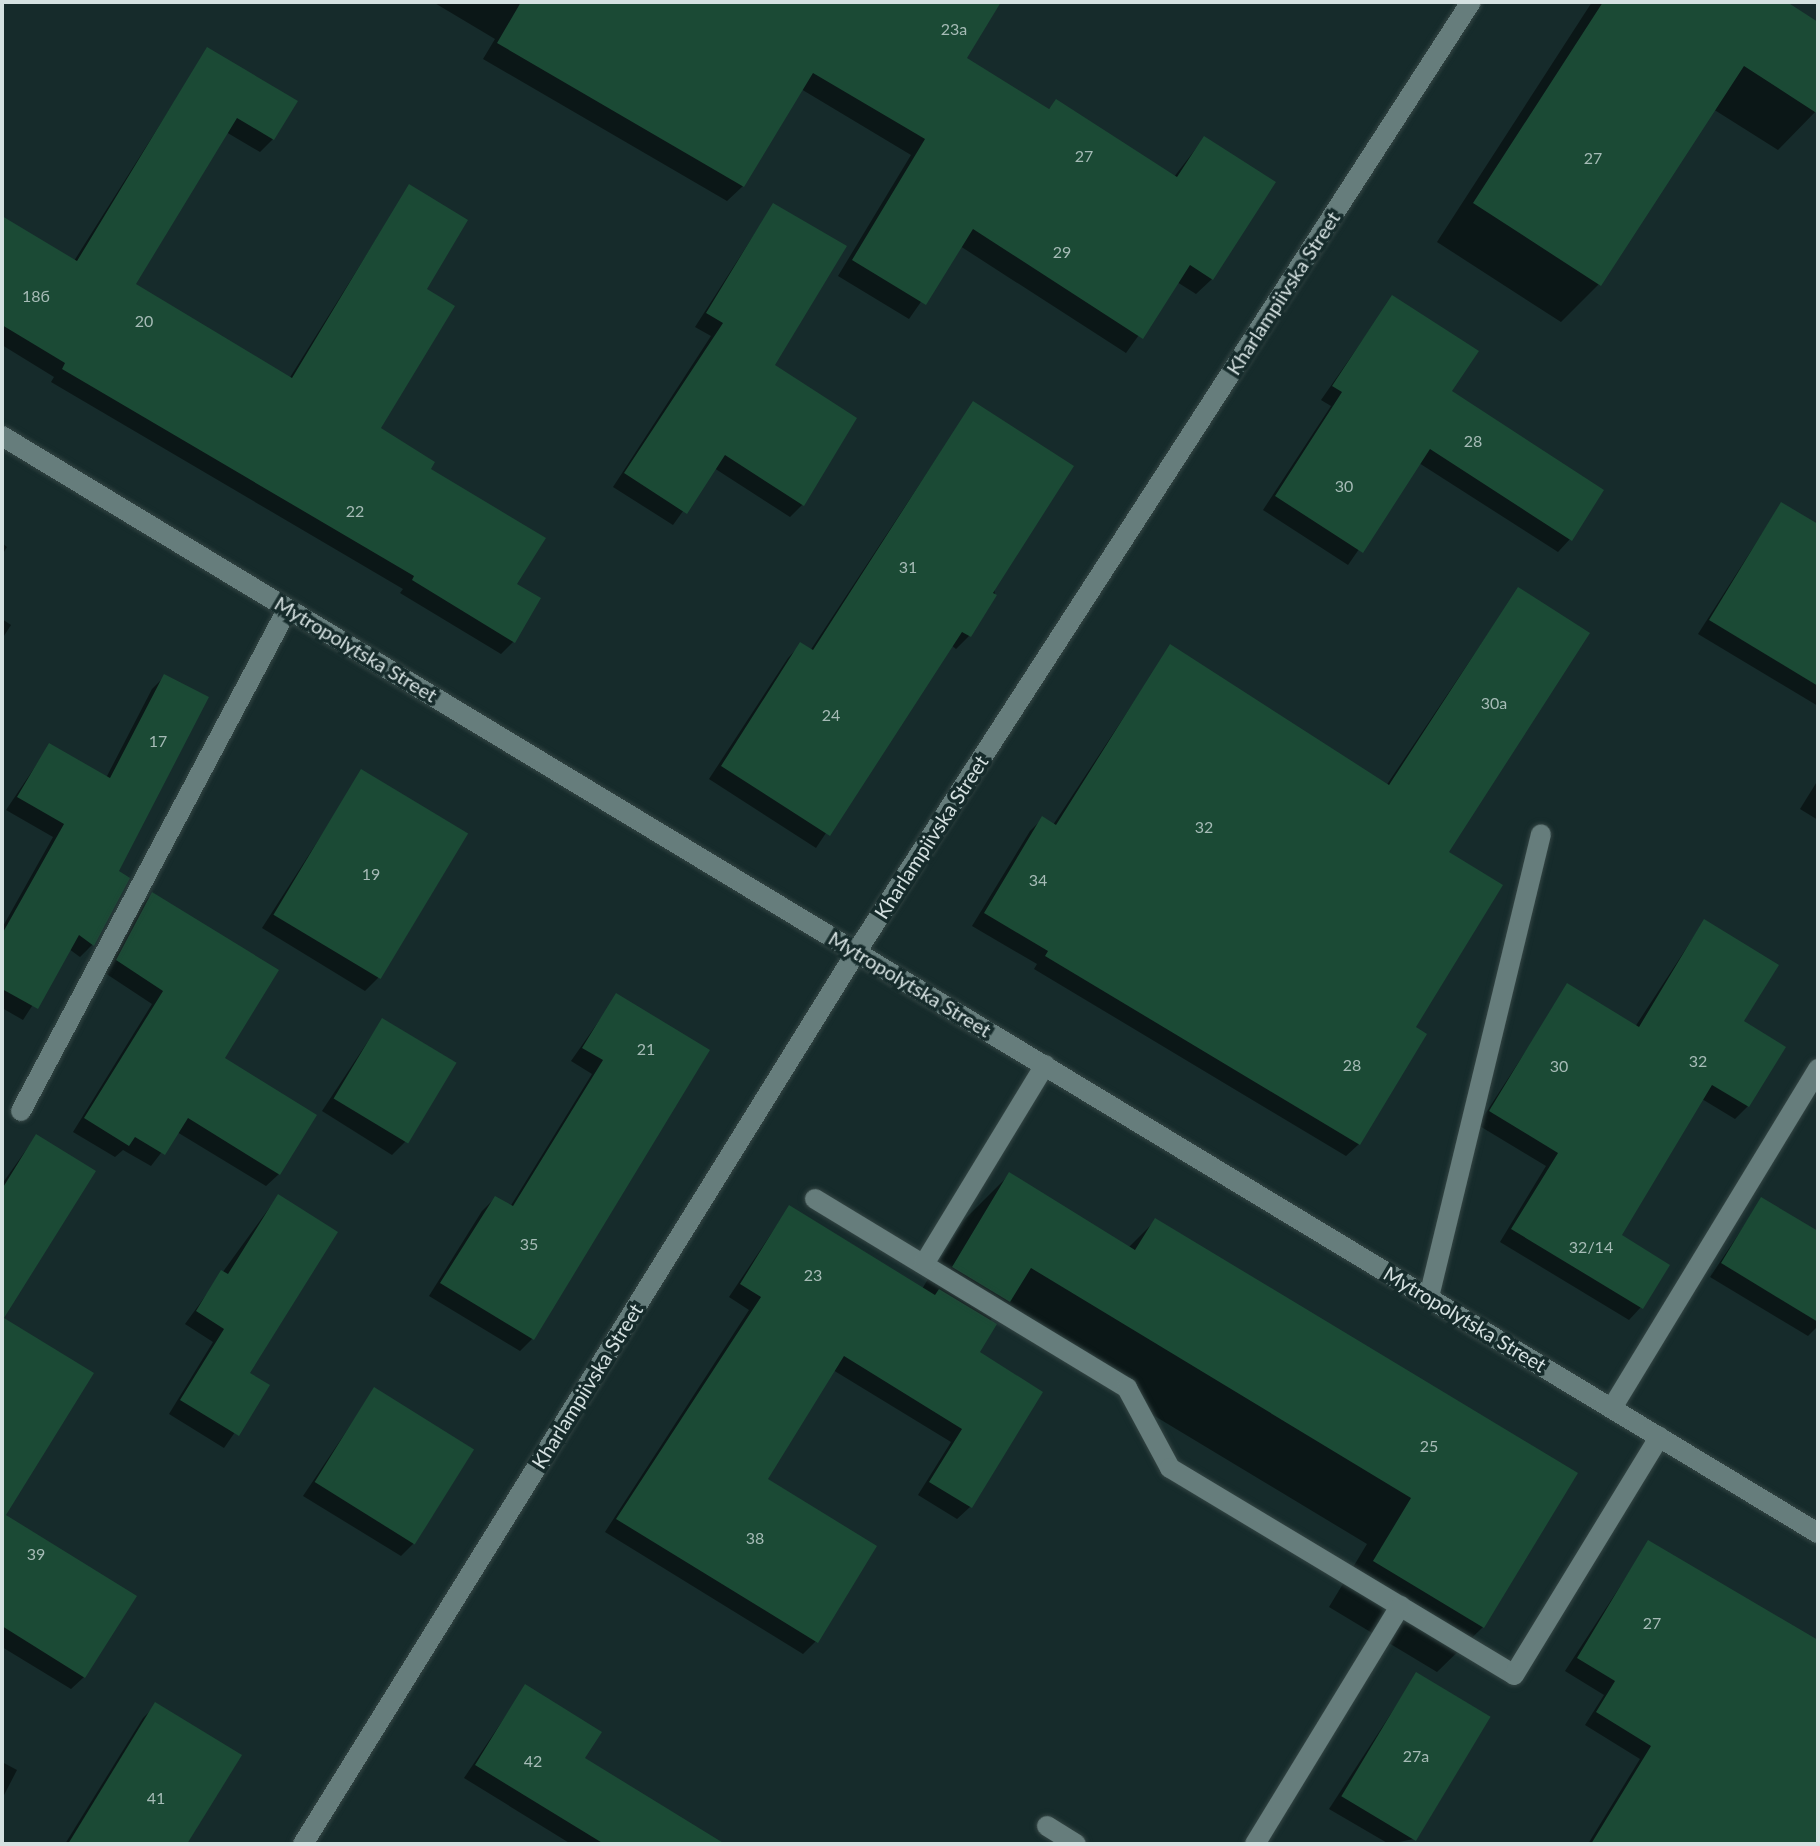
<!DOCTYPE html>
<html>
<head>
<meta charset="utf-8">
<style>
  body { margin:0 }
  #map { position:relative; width:1820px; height:1846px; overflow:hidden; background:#162b2b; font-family:Lato,sans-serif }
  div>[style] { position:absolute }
  .shadow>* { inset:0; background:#0007 }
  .building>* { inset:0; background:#1b4a35; transform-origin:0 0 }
  .roads { filter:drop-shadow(0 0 2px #344544) drop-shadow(0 0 2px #344544) }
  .service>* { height:20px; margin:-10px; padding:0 10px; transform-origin:10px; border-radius:10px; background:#667d7c }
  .minor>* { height:20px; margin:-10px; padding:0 10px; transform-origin:10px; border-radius:10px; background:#667d7c }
  .tertiary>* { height:20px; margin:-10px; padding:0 10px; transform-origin:10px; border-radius:10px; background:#667d7c }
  span { translate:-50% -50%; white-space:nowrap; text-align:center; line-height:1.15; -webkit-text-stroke:7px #162b2b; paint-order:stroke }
  .number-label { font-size:16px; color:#a6bbb6 }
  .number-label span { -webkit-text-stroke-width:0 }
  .street-label { font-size:20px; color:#d5e1e1 }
  .frame { position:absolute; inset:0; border:4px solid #d5e1e1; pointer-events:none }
</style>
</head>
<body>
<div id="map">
  <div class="shadow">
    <i style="clip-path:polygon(433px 2px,998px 2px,964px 58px,1047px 111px,1056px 101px,1174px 177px,1204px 138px,1212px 279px,1196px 294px,1177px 282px,1126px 353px,960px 246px,909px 319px,838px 276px,911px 155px,801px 89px,743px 186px,727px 201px,483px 59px,495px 39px)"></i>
    <i style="clip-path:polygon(1592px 2px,1783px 2px,1818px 24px,1818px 109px,1778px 150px,1713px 109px,1599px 284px,1561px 322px,1437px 242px)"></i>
    <i style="clip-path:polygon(207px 50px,273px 139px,260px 152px,226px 132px,133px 285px,289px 379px,409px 187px,424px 289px,378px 429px,428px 469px,514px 641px,501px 654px,400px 593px,403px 589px,51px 382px,54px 377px,2px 345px,2px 218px,74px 261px)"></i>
    <i style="clip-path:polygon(773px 205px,772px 365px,803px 504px,790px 517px,714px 468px,673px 525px,613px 487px,711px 336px,695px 327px)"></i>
    <i style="clip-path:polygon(1392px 298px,1450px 392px,1570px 539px,1558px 552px,1419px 463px,1348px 565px,1263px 510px,1331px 406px,1321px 400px)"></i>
    <i style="clip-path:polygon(973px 403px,995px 596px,969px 636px,956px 649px,951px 645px,816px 848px,709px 779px,788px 658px,800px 645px,810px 651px)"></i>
    <i style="clip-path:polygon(1781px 504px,1818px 527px,1818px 706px,1698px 634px)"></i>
    <i style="clip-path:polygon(2px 543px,7px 547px,2px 555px)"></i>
    <i style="clip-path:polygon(1518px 589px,1446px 853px,1413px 1028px,1359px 1144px,1346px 1156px,1034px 969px,1037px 964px,972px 926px,1030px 831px,1043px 818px,1053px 825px,1170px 647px,1386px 786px)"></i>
    <i style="clip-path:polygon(2px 619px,11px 625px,2px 639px)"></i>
    <i style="clip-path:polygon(164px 677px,117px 872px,93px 944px,80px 957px,69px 949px,23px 1020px,2px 1008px,2px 928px,53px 837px,6px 810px,49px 746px,106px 778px,152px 689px)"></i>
    <i style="clip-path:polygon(362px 772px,378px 978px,365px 991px,262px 928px)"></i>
    <i style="clip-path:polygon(1818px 780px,1818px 820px,1800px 809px)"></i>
    <i style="clip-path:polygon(152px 894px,222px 1059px,279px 1174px,266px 1186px,177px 1132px,151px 1166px,123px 1150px,115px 1157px,73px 1132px,152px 1004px,105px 973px,140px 907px)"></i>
    <i style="clip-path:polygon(1704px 921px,1742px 1022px,1748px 1106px,1735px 1119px,1702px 1099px,1619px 1236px,1641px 1307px,1629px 1320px,1500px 1242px,1546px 1166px,1478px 1125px,1568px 986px,1635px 1027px)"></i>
    <i style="clip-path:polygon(617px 995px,707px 1051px,532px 1339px,520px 1351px,429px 1296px,482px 1211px,495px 1198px,510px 1207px,592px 1074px,571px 1061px)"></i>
    <i style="clip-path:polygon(382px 1020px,405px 1142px,392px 1155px,322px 1111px)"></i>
    <i style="clip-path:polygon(36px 1136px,2px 1271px,2px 1184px)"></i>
    <i style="clip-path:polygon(1009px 1175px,1128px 1248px,1156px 1220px,1576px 1474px,1483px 1627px,1437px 1672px,1329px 1607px,1367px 1544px,992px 1318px,977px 1353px,970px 1507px,957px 1519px,918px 1495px,951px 1442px,833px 1370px,765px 1480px,816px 1641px,803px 1654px,605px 1532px,749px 1310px,729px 1297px,789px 1207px,922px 1289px,964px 1220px)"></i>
    <i style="clip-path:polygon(278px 1196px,247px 1374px,267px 1386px,224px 1448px,169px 1414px,213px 1342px,185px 1324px)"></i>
    <i style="clip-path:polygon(1762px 1199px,1818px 1233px,1818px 1326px,1808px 1336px,1710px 1277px)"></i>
    <i style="clip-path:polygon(2px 1319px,4px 1516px,84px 1677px,71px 1689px,2px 1647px)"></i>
    <i style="clip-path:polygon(374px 1390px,414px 1543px,401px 1556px,303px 1496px)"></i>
    <i style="clip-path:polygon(1649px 1542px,1818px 1644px,1818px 1844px,1588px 1844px,1640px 1759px,1585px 1725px,1604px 1695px,1565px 1671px)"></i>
    <i style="clip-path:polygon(1416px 1675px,1414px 1839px,1389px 1844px,1329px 1809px)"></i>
    <i style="clip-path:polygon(525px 1687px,582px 1759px,690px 1844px,571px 1844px,464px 1778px)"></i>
    <i style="clip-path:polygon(156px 1705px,184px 1844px,65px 1844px,143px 1718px)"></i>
    <i style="clip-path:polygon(2px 1762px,17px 1770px,2px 1799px)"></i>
  </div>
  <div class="building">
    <i style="clip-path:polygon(521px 2px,1001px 2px,967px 58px,1049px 109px,1056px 99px,1177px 177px,1204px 136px,1276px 182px,1213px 280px,1190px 265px,1143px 339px,973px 229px,926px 305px,852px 260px,925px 139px,813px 73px,744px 187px,497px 43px)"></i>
    <i style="clip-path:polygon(1603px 2px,1787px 2px,1818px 22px,1818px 114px,1744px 66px,1601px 286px,1473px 203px)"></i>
    <i style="clip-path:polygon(207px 47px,298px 101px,274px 140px,237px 118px,136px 284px,292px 378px,409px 184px,468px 220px,427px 289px,455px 306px,381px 428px,435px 462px,431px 469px,546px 538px,517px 584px,541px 598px,515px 643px,412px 580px,414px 576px,62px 369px,65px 363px,2px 325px,2px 216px,77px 261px)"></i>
    <i style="clip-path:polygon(773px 203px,847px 246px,775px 365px,857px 418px,804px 506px,725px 455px,687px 514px,624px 473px,723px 323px,706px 313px)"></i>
    <i style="clip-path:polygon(1392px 295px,1479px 351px,1452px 391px,1604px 490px,1572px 541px,1430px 449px,1363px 553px,1275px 496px,1342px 392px,1332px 386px)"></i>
    <i style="clip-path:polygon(973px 401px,1074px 466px,993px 593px,997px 595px,971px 637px,962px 632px,830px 836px,721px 766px,800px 642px,813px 650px)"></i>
    <i style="clip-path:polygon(1781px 502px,1818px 524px,1818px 686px,1709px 620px)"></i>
    <i style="clip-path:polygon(1518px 587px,1590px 633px,1449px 852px,1503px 885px,1416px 1027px,1427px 1034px,1360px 1145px,1045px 956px,1048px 951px,984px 913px,1042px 816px,1056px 825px,1170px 644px,1389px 785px)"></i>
    <i style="clip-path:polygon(164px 674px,209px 697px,119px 871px,130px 878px,94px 946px,79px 935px,38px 1009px,2px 989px,2px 934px,64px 824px,17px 797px,49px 743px,110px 778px)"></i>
    <i style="left:361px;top:769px;width:125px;height:170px;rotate:31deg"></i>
    <i style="clip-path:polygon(152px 892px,279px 970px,225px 1058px,317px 1115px,280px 1175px,188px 1118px,165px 1155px,135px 1137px,129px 1146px,84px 1118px,163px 991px,116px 960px)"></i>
    <i style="clip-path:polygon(1704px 919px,1779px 965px,1744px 1021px,1786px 1047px,1749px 1107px,1712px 1085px,1622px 1235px,1670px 1265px,1643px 1309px,1511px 1229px,1558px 1153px,1489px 1111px,1567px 983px,1639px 1027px)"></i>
    <i style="clip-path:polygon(616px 993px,710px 1050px,534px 1340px,440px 1283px,495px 1196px,513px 1206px,603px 1060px,582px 1048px)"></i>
    <i style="left:382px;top:1018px;width:87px;height:94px;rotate:31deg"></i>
    <i style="clip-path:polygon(36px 1134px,96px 1171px,4px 1318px,94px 1373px,6px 1515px,137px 1596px,85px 1678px,2px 1626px,2px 1189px)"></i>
    <i style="clip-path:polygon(1009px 1172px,1135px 1250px,1155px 1218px,1578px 1473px,1484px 1628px,1373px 1561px,1411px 1498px,1031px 1268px,1010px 1302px,952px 1267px)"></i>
    <i style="clip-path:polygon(278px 1194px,338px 1232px,250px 1373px,270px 1385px,239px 1436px,180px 1400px,224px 1329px,196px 1311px,221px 1270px,228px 1274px)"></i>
    <i style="clip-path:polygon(1761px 1197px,1818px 1231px,1818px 1322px,1721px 1263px)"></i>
    <i style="clip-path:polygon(789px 1205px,935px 1295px,939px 1289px,997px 1324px,980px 1352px,1043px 1392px,972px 1508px,929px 1482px,962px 1429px,844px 1356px,768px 1479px,877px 1546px,818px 1643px,616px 1519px,761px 1297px,740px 1284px)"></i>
    <i style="left:374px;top:1387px;width:118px;height:112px;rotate:32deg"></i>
    <i style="clip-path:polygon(1648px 1540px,1818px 1640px,1818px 1844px,1591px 1844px,1651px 1746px,1596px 1712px,1615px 1681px,1577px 1658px)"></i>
    <i style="left:1416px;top:1672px;width:87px;height:145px;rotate:31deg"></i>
    <i style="clip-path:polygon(525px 1684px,602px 1732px,585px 1758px,725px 1844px,604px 1844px,475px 1765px)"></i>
    <i style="clip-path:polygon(155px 1702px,242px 1755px,187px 1844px,68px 1844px)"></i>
  </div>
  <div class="roads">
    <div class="service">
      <i style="left:21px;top:1111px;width:569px;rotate:-62.04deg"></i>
      <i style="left:815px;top:1199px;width:365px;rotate:31.2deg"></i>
      <i style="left:1127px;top:1388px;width:91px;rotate:61.7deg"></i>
      <i style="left:1170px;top:1468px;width:401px;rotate:31deg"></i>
      <i style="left:1514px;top:1675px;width:279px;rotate:-58.6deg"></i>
      <i style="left:924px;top:1264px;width:233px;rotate:-58.7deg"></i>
      <i style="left:1429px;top:1297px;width:476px;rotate:-76.4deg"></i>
      <i style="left:1612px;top:1408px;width:397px;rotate:-58.7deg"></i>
      <i style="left:1047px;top:1826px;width:34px;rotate:32deg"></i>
      <i style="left:1255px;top:1844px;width:279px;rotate:-58.6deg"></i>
    </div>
    <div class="minor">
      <i style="left:303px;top:1844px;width:1051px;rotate:-58.19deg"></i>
      <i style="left:857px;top:951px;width:1130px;rotate:-57.1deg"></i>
    </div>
    <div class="tertiary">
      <i style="left:2px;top:436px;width:2122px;rotate:31.14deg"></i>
    </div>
  </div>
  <div class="number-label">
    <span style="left:954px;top:29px">23а</span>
    <span style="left:1084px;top:156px">27</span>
    <span style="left:1593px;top:158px">27</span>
    <span style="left:1062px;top:252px">29</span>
    <span style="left:36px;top:296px">18б</span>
    <span style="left:144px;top:321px">20</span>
    <span style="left:1473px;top:441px">28</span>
    <span style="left:1344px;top:486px">30</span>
    <span style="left:355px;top:511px">22</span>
    <span style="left:908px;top:567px">31</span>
    <span style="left:1494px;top:703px">30а</span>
    <span style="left:831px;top:715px">24</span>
    <span style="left:158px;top:741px">17</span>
    <span style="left:1204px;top:827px">32</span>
    <span style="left:371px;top:874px">19</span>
    <span style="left:1038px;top:880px">34</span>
    <span style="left:646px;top:1049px">21</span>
    <span style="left:1698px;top:1061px">32</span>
    <span style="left:1352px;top:1065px">28</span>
    <span style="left:1559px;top:1066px">30</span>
    <span style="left:529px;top:1244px">35</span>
    <span style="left:1591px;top:1247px">32/14</span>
    <span style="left:813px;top:1275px">23</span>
    <span style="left:1429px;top:1446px">25</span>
    <span style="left:755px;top:1538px">38</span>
    <span style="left:36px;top:1554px">39</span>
    <span style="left:1652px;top:1623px">27</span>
    <span style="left:1416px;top:1756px">27а</span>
    <span style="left:533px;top:1761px">42</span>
    <span style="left:156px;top:1798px">41</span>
  </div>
  <div class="street-label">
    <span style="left:1283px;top:293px;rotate:-57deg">Kharlampiivska Street</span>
    <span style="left:356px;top:649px;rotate:31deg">Mytropolytska Street</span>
    <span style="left:931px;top:837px;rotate:-57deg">Kharlampiivska Street</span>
    <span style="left:910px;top:984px;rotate:31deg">Mytropolytska Street</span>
    <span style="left:1465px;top:1319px;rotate:31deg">Mytropolytska Street</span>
    <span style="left:587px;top:1386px;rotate:-58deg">Kharlampiivska Street</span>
  </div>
  <div class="frame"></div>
</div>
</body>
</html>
